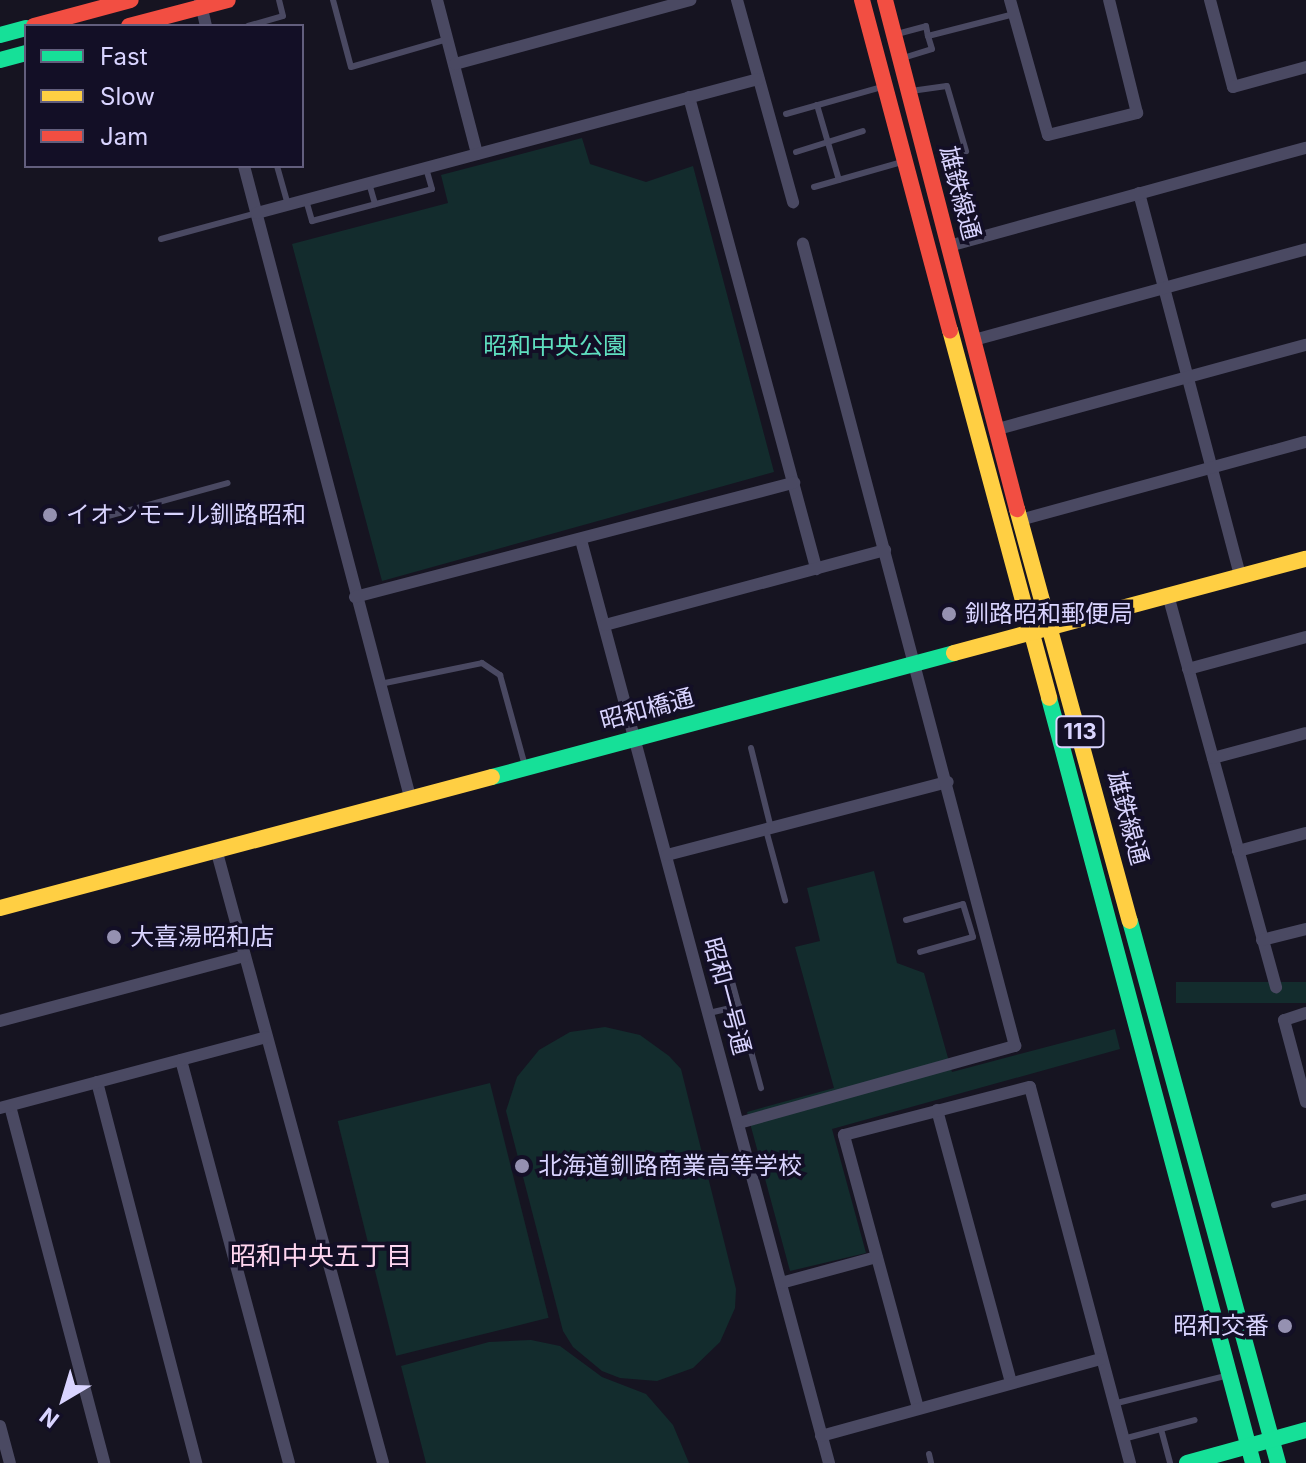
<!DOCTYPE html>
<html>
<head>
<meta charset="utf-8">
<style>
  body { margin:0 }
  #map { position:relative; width:1306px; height:1463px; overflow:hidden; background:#161421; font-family:Inter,"Noto Sans JP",sans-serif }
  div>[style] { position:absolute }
  .green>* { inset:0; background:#132c2d; transform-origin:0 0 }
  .lane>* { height:6px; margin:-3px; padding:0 3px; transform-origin:3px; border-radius:3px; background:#4a4962 }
  .street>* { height:12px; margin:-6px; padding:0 6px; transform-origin:6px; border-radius:6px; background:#4a4962 }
  .fast>* { height:16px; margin:-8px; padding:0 8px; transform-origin:8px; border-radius:8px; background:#16e098 }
  .slow>* { height:16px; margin:-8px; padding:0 8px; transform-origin:8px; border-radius:8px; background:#ffcf43 }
  .jam>* { height:16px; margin:-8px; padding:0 8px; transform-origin:8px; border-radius:8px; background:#f24e42 }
  .dots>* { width:22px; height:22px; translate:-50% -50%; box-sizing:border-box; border:4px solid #130f26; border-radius:50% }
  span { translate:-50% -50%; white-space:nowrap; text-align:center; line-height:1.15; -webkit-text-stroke:7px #130f26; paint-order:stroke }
  .shield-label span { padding:2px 6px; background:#130f26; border:2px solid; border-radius:6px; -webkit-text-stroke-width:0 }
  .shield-label { font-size:22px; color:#d9d4ff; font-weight:700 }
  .street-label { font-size:24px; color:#d9d4ff }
  .park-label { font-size:24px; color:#5fe0c0 }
  .poi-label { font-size:24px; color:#d9d4ff }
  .left { translate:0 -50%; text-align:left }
  .right { translate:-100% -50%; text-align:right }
  .neighbourhood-label { font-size:26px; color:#ffd6f0 }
  .legend { position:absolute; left:24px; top:24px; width:280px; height:144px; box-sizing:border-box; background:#130f26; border:2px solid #625e7d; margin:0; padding:10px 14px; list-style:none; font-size:24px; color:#d9d4ff }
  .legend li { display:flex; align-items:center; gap:16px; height:40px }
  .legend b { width:40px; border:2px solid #625e7d }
  .north { position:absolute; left:24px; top:1359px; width:80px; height:80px; -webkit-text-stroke:6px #130f26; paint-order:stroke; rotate:218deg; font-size:22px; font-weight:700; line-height:32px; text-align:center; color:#d9d4ff }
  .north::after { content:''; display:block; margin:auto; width:28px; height:36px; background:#d9d4ff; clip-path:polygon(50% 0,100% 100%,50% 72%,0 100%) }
</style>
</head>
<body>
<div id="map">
  <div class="green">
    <i style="clip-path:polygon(582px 138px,590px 164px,646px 182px,693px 166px,774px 472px,382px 581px,292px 244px,448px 203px,441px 175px)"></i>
    <i style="clip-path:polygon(874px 871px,897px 963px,924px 973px,952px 1072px,1115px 1029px,1120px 1049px,832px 1129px,866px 1253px,790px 1271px,747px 1112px,834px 1088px,795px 947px,820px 941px,807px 888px)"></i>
    <i style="left:1306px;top:982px;width:21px;height:130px;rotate:90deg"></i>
    <i style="clip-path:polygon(605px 1027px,640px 1035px,669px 1056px,681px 1069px,736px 1289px,735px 1308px,720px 1342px,693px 1368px,657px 1381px,620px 1378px,602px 1371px,573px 1347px,563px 1331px,506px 1111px,517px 1077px,539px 1050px,570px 1032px)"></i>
    <i style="left:490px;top:1083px;width:242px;height:157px;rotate:76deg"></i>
    <i style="clip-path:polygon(531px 1340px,560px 1346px,602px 1377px,646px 1394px,673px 1425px,689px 1463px,426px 1463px,401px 1366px,489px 1342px)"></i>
  </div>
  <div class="lane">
    <i style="left:333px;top:0;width:69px;rotate:75deg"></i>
    <i style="left:351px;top:67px;width:101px;rotate:-16.1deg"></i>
    <i style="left:248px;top:26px;width:36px;rotate:-16deg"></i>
    <i style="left:283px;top:16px;width:16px;rotate:-104deg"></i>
    <i style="left:897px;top:34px;width:30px;rotate:-15deg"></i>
    <i style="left:926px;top:26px;width:10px;rotate:79deg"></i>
    <i style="left:928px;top:36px;width:89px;rotate:-14.3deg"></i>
    <i style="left:903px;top:58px;width:30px;rotate:-17deg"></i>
    <i style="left:932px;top:49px;width:14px;rotate:-107deg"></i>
    <i style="left:911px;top:91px;width:36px;rotate:-8deg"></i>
    <i style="left:947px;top:86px;width:68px;rotate:73.7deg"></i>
    <i style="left:817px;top:105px;width:78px;rotate:73.7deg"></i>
    <i style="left:786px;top:114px;width:100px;rotate:-15.7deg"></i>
    <i style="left:796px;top:152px;width:70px;rotate:-17.4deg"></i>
    <i style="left:277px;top:166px;width:41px;rotate:74.2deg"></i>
    <i style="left:369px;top:183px;width:22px;rotate:74deg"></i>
    <i style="left:814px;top:187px;width:91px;rotate:-15.9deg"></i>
    <i style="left:306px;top:200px;width:22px;rotate:74deg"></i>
    <i style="left:312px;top:221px;width:124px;rotate:-14.9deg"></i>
    <i style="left:432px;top:189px;width:22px;rotate:-106deg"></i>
    <i style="left:161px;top:239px;width:99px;rotate:-15.2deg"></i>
    <i style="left:108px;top:516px;width:124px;rotate:-15.4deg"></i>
    <i style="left:380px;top:684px;width:104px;rotate:-11.6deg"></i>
    <i style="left:482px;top:663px;width:22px;rotate:34deg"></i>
    <i style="left:500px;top:675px;width:94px;rotate:74.6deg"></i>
    <i style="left:751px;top:748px;width:82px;rotate:76deg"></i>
    <i style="left:766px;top:830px;width:73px;rotate:74.8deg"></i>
    <i style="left:906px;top:920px;width:59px;rotate:-15.7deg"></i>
    <i style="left:963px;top:904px;width:34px;rotate:73deg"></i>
    <i style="left:973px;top:937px;width:55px;rotate:164.2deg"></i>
    <i style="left:724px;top:952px;width:141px;rotate:74.8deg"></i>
    <i style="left:709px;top:1013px;width:31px;rotate:-13deg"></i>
    <i style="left:1274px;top:1205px;width:33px;rotate:-14deg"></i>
    <i style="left:1113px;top:1404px;width:115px;rotate:-14deg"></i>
    <i style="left:1161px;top:1429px;width:35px;rotate:75deg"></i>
    <i style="left:1123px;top:1439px;width:74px;rotate:-14.8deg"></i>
    <i style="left:929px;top:1454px;width:9px;rotate:77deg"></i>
  </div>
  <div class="street">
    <i style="left:200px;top:0;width:27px;rotate:77deg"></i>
    <i style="left:437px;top:0;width:159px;rotate:75.4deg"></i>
    <i style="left:737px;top:0;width:210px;rotate:74.5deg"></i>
    <i style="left:1010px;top:0;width:140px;rotate:74.3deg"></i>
    <i style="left:1048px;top:135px;width:92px;rotate:-13.9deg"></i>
    <i style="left:1137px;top:113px;width:116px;rotate:-103.9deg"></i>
    <i style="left:1210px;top:0;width:90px;rotate:75.2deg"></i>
    <i style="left:1233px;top:87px;width:76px;rotate:-15.3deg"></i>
    <i style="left:455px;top:64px;width:244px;rotate:-15.2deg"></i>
    <i style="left:689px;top:97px;width:489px;rotate:74.9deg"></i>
    <i style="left:244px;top:166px;width:652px;rotate:75.26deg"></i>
    <i style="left:1139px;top:193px;width:396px;rotate:75.2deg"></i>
    <i style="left:257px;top:213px;width:519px;rotate:-14.97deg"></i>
    <i style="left:949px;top:246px;width:370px;rotate:-15.4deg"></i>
    <i style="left:974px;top:340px;width:344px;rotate:-15.3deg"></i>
    <i style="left:998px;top:429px;width:319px;rotate:-15.3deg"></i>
    <i style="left:1020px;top:520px;width:296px;rotate:-15.3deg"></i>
    <i style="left:581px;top:540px;width:956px;rotate:74.96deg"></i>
    <i style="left:1168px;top:595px;width:407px;rotate:74.6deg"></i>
    <i style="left:355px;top:597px;width:454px;rotate:-14.6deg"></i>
    <i style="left:605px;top:625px;width:290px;rotate:-15deg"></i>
    <i style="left:1188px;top:669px;width:122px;rotate:-15.2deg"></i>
    <i style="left:1213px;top:758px;width:96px;rotate:-15deg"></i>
    <i style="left:216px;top:849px;width:636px;rotate:74.78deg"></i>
    <i style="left:1238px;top:851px;width:70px;rotate:-14.8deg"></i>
    <i style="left:667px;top:855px;width:290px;rotate:-14.6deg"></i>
    <i style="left:1262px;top:940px;width:45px;rotate:-14deg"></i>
    <i style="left:1306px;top:1013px;width:23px;rotate:162deg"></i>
    <i style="left:1284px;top:1020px;width:85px;rotate:75deg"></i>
    <i style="left:0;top:1021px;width:253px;rotate:-14.9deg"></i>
    <i style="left:181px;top:1060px;width:417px;rotate:75deg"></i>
    <i style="left:97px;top:1082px;width:394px;rotate:75.4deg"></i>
    <i style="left:10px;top:1106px;width:369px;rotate:75.2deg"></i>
    <i style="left:0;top:1108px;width:276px;rotate:-14.9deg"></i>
    <i style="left:937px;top:1110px;width:283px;rotate:74.8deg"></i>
    <i style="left:739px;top:1123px;width:287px;rotate:-15.6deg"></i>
    <i style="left:1015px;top:1046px;width:830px;rotate:-104.81deg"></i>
    <i style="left:781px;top:1283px;width:99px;rotate:-15.2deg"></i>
    <i style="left:918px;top:1408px;width:283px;rotate:-105.2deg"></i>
    <i style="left:844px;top:1135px;width:192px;rotate:-14.5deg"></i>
    <i style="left:1030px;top:1087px;width:389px;rotate:75.1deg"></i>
    <i style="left:0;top:1426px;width:38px;rotate:75deg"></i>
    <i style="left:821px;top:1436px;width:290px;rotate:-15.4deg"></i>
  </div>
  <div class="fast">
    <i style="left:0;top:35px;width:27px;rotate:-15deg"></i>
    <i style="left:0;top:60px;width:27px;rotate:-15deg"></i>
    <i style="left:1049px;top:698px;width:792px;rotate:75.07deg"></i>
    <i style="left:492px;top:777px;width:478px;rotate:-15deg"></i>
    <i style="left:1130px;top:921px;width:562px;rotate:74.73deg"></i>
    <i style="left:1187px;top:1463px;width:123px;rotate:-15.5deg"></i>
  </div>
  <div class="slow">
    <i style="left:950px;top:330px;width:381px;rotate:74.9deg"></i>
    <i style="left:1017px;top:509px;width:427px;rotate:74.7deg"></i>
    <i style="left:954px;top:653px;width:364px;rotate:-15deg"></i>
    <i style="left:0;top:908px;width:509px;rotate:-14.91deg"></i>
  </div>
  <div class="jam">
    <i style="left:862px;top:0;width:342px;rotate:75.1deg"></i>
    <i style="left:885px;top:0;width:526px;rotate:75.46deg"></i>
    <i style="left:34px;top:26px;width:100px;rotate:-15deg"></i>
    <i style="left:129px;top:26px;width:102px;rotate:-14.7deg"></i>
  </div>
  <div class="dots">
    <i style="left:50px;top:515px;background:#9591b1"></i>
    <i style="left:949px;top:614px;background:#9591b1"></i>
    <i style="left:114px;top:937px;background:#9591b1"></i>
    <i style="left:522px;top:1166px;background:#9591b1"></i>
    <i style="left:1285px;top:1326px;background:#9591b1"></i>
  </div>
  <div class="shield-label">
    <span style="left:1080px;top:732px">113</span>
  </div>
  <div class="street-label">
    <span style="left:960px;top:193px;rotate:75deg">雄鉄線通</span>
    <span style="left:647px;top:709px;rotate:-15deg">昭和橋通</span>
    <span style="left:1128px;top:818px;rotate:75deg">雄鉄線通</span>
    <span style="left:727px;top:996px;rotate:75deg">昭和一号通</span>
  </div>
  <div class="park-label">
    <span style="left:555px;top:346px">昭和中央公園</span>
  </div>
  <div class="poi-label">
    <span class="left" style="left:66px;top:515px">イオンモール釧路昭和</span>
    <span class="left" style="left:965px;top:614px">釧路昭和郵便局</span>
    <span class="left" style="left:130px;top:937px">大喜湯昭和店</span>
    <span class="left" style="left:538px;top:1166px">北海道釧路商業高等学校</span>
    <span class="right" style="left:1269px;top:1326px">昭和交番</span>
  </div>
  <div class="neighbourhood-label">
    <span style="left:321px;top:1256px">昭和中央五丁目</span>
  </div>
  <ul class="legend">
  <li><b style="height:10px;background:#16e098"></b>Fast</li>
  <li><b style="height:10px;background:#ffcf43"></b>Slow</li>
  <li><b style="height:10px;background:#f24e42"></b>Jam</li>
  </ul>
  <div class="north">N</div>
</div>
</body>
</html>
